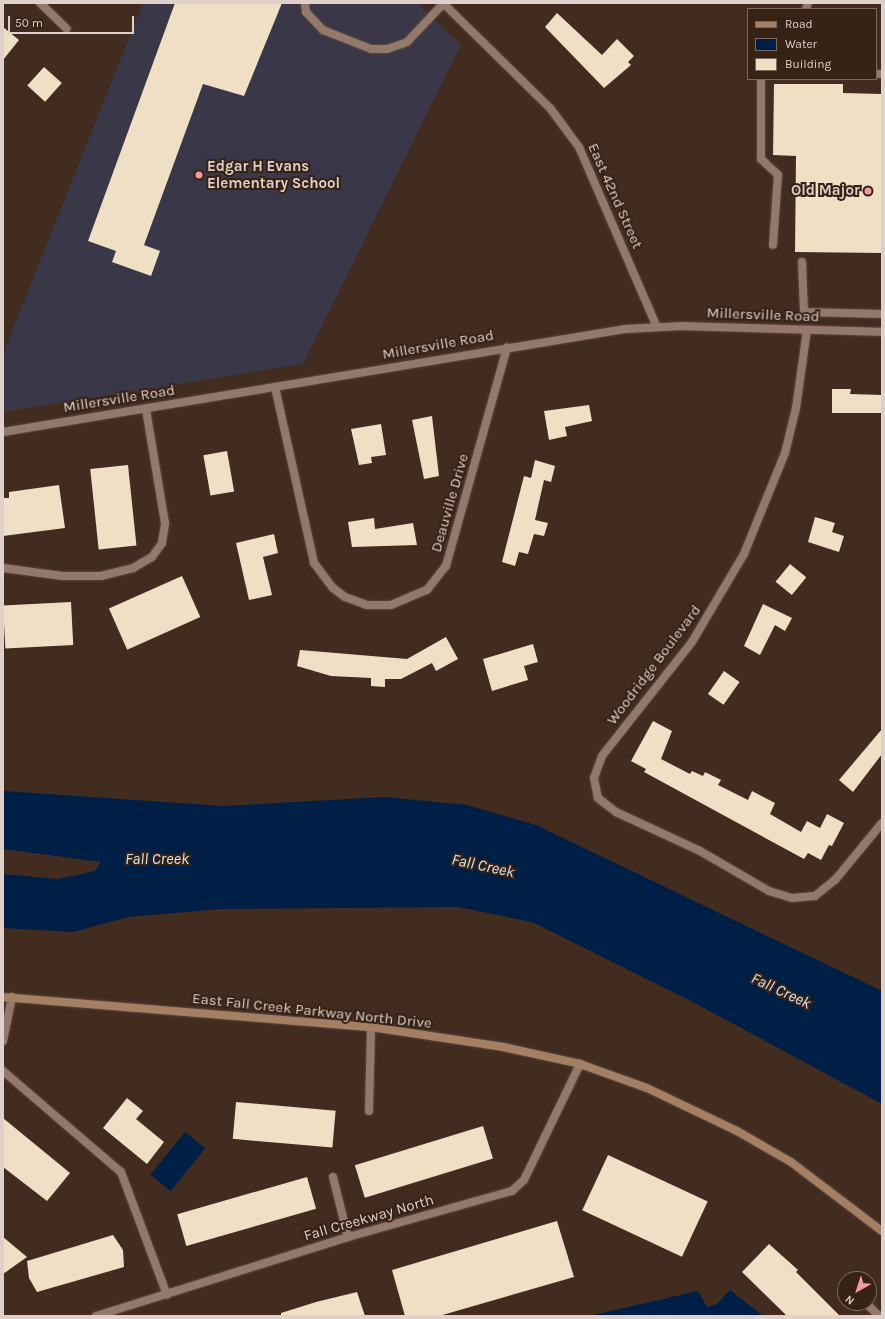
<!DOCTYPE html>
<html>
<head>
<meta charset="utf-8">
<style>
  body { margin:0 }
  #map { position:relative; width:885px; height:1319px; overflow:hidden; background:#422c20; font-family:Karla,sans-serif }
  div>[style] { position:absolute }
  .education>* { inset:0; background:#393748 }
  .water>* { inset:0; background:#001f46; transform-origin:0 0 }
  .building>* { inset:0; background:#efdfc5; transform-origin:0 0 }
  .roads { filter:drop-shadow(0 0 1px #5b493e) drop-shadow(0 0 1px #5b493e) }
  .service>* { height:8px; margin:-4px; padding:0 4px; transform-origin:4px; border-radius:4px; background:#93796b }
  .minor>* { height:8px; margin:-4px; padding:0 4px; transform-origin:4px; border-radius:4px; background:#93796b }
  .tertiary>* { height:8px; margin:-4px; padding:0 4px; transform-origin:4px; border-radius:4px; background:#93796b }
  .secondary>* { height:8px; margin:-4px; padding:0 4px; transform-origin:4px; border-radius:4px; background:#a57f63 }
  .dots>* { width:11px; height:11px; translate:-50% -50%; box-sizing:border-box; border:2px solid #372216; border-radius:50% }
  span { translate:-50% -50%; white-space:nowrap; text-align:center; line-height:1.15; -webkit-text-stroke:4px #372216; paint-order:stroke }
  .poi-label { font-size:15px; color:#dfd0c9; font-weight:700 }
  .left { translate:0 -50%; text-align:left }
  .right { translate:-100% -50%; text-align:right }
  .street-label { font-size:15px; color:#dfd0c9 }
  .water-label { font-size:16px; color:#d5e2f2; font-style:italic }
  .frame { position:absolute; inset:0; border:4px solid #dfd0c9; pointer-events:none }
  .legend { position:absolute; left:747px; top:8px; width:130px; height:72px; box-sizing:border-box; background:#372216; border:1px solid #7a685e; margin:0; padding:5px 7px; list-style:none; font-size:12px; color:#dfd0c9 }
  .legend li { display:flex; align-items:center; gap:8px; height:20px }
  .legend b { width:20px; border:1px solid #7a685e }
  .north { position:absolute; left:837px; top:1271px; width:40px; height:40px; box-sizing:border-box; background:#372216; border:1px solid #7a685e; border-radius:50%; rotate:219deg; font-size:11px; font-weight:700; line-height:16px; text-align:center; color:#dfd0c9 }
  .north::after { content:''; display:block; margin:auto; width:14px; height:18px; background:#f49b9f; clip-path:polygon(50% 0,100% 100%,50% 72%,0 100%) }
  .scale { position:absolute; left:8px; top:16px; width:126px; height:18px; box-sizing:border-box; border:2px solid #dfd0c9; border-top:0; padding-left:5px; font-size:12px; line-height:14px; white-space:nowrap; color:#dfd0c9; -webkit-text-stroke:3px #372216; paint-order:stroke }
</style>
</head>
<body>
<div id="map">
  <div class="education">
    <i style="clip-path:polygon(143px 3px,417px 3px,461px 45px,303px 364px,3px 412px,3px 354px)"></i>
  </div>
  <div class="water">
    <i style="clip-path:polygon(3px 791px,223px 806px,385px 797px,467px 805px,536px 825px,882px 991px,882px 1104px,691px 1001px,532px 922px,458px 907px,222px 909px,128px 917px,73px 932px,3px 928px,3px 874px,58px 879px,95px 871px,101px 862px,3px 849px)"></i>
    <i style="left:185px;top:1132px;width:26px;height:55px;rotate:39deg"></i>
    <i style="clip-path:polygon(730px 1290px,763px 1316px,589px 1316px,698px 1291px,707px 1307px,717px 1304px)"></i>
  </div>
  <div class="building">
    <i style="clip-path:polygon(175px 3px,282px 3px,244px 96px,203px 84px,144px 245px,160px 251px,151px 276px,112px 262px,116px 251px,88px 241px)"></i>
    <i style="clip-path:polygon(557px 13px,602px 55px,617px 39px,634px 56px,628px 62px,631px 65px,604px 88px,545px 27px)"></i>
    <i style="clip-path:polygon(3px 27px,19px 40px,3px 60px)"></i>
    <i style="left:44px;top:67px;width:24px;height:25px;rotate:42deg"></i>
    <i style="clip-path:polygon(774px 84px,843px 84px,843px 93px,882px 94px,882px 253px,795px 252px,796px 156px,773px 155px)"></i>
    <i style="clip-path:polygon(832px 389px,851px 389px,850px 394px,882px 395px,882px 413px,832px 413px)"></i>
    <i style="clip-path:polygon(589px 405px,592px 421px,565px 427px,567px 436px,549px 440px,544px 411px)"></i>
    <i style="clip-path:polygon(432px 416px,439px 476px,424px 479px,412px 420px)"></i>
    <i style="clip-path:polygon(381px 424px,386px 455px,371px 457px,372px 463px,359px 465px,351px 429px)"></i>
    <i style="left:227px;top:451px;width:41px;height:24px;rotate:80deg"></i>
    <i style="clip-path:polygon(535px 460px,555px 466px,551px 482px,544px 480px,535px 520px,548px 523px,544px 536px,534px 534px,528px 554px,519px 552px,515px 566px,502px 562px,524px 476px,531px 478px)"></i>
    <i style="left:128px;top:465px;width:81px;height:38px;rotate:84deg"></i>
    <i style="clip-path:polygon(59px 485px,65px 528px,3px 536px,3px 498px,9px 498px,9px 492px)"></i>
    <i style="clip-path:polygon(815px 517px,835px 523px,832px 532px,844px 536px,839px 552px,808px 542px)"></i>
    <i style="clip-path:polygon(374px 518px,375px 529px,413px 523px,417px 545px,352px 547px,348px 522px)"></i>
    <i style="clip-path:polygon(274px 534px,278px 553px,263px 557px,272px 595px,249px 600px,236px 543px)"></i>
    <i style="left:790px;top:564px;width:21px;height:23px;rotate:39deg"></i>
    <i style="left:182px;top:576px;width:45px;height:80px;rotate:66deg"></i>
    <i style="left:71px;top:602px;width:43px;height:68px;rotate:87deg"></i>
    <i style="clip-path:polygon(763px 604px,792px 618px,785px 631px,775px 625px,760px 655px,744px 646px)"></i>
    <i style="clip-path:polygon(446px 637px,458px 659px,436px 671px,432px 663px,401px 679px,385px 679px,385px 687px,371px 686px,371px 678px,331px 676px,297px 666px,300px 650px,407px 659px)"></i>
    <i style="clip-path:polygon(533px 644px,538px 662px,524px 666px,528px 680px,492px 691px,483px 659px)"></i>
    <i style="left:724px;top:671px;width:19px;height:28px;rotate:35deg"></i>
    <i style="clip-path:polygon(653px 721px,672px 731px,661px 759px,690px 774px,692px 771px,703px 776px,705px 772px,721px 780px,718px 785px,748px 800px,752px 791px,775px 803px,770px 814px,801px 832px,807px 821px,820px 828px,827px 814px,844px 823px,832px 846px,829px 845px,821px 860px,808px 853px,804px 859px,644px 772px,646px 769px,631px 761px)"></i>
    <i style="clip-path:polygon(882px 729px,882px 754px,853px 792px,839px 780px)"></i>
    <i style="clip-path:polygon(127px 1098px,143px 1111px,136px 1119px,164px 1142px,147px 1164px,103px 1128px)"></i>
    <i style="left:236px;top:1102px;width:100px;height:37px;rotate:5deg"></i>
    <i style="clip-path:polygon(3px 1118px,70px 1173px,47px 1201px,3px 1167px)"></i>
    <i style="left:483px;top:1126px;width:34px;height:134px;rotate:73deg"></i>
    <i style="left:608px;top:1155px;width:110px;height:61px;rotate:25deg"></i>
    <i style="left:307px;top:1177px;width:33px;height:135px;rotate:74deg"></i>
    <i style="clip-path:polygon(557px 1221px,574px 1277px,439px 1316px,405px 1316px,392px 1270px)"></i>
    <i style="clip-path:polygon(113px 1235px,123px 1250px,124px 1267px,37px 1292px,29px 1278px,27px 1261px)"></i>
    <i style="clip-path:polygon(3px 1237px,27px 1257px,3px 1274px)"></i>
    <i style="clip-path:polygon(769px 1244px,798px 1270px,796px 1272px,840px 1316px,787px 1316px,742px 1272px)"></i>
    <i style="clip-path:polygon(357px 1292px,365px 1316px,281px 1316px,281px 1313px,316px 1302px)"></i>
  </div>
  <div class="roads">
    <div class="service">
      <i style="left:305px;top:3px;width:9px;rotate:84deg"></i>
      <i style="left:306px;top:12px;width:25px;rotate:47deg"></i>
      <i style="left:323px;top:30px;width:52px;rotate:21.6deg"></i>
      <i style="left:371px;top:49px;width:16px"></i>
      <i style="left:387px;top:49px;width:21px;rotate:-19deg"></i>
      <i style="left:407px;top:42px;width:54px;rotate:-46.5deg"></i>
      <i style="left:806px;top:9px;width:6px;rotate:-72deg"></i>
      <i style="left:876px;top:74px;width:6px"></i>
      <i style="left:761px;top:79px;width:80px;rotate:90deg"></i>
      <i style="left:761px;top:159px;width:23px;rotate:43deg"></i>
      <i style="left:778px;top:175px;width:70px;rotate:94.1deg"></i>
      <i style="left:802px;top:262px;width:50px;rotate:87.7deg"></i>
      <i style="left:804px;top:312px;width:78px;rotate:1.5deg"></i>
      <i style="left:3px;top:1041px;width:45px;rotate:-78.4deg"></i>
      <i style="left:3px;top:1071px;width:155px;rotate:40.6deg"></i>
      <i style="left:121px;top:1172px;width:131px;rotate:69.5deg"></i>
      <i style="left:369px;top:1111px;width:84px;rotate:-88.6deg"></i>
      <i style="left:333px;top:1177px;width:62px;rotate:76deg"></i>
      <i style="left:866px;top:1303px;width:18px;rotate:45deg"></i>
    </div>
    <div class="minor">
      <i style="left:40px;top:3px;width:37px;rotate:44deg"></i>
      <i style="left:807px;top:330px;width:79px;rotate:98deg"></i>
      <i style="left:796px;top:408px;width:46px;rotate:103.7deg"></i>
      <i style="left:785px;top:453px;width:109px;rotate:112.1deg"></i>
      <i style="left:744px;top:554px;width:102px;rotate:120.6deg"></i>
      <i style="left:692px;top:642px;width:145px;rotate:128.3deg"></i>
      <i style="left:602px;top:756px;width:23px;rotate:110deg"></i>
      <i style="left:594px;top:778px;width:20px;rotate:79deg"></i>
      <i style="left:598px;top:798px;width:23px;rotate:38deg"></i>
      <i style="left:616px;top:812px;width:93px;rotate:24.9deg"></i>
      <i style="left:700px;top:851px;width:80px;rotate:30.1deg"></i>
      <i style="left:769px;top:891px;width:24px;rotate:17deg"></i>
      <i style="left:792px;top:898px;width:23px;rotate:-5deg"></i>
      <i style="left:815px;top:896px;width:26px;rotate:-39deg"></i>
      <i style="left:835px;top:880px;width:74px;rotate:-50.5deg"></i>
      <i style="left:275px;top:387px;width:180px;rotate:77.5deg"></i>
      <i style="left:314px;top:563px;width:31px;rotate:53deg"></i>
      <i style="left:333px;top:588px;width:15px;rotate:37deg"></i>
      <i style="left:345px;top:597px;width:23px;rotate:20deg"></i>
      <i style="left:367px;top:605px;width:24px"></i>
      <i style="left:391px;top:605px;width:39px;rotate:-23deg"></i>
      <i style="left:427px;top:590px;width:31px;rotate:-52deg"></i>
      <i style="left:446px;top:566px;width:227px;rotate:-74.4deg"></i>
      <i style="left:3px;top:568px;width:60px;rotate:7.7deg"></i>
      <i style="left:62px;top:576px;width:39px"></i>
      <i style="left:101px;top:576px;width:33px;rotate:-14deg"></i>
      <i style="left:133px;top:568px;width:22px;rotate:-30deg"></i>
      <i style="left:152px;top:557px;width:17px;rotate:-54deg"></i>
      <i style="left:162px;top:543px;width:20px;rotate:-81deg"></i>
      <i style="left:165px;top:523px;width:116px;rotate:-99.5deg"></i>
      <i style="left:96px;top:1316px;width:264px;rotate:-17.4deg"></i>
      <i style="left:348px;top:1237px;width:170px;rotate:-15.7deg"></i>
      <i style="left:512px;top:1191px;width:16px;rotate:-43deg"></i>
      <i style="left:524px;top:1180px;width:129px;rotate:-64.2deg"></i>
    </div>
    <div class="tertiary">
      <i style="left:443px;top:3px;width:150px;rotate:44.5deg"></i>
      <i style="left:550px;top:108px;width:49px;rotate:53.4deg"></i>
      <i style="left:579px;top:147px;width:196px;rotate:66.6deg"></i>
      <i style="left:3px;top:432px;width:630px;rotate:-9.4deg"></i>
      <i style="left:625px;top:329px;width:58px;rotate:-3deg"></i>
      <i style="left:683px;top:326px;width:199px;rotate:1.7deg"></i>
    </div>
    <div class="secondary">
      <i style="left:3px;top:997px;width:369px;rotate:4.7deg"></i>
      <i style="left:371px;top:1027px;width:134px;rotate:8.6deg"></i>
      <i style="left:503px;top:1047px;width:79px;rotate:12.4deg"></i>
      <i style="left:580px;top:1064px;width:71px;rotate:19.7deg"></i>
      <i style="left:647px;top:1088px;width:100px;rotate:25.5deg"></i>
      <i style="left:737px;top:1131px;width:62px;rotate:29.9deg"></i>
      <i style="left:791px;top:1162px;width:114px;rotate:37.2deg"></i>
    </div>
  </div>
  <div class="dots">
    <i style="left:199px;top:175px;background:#f49b9f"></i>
    <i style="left:868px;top:191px;background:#f49b9f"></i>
  </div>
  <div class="poi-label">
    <span class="left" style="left:207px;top:175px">Edgar H Evans<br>Elementary School</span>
    <span class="right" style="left:860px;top:191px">Old Major</span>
  </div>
  <div class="street-label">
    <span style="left:615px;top:196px;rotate:66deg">East 42nd Street</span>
    <span style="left:763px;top:315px;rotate:2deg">Millersville Road</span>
    <span style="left:438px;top:345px;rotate:-10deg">Millersville Road</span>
    <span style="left:119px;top:399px;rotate:-9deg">Millersville Road</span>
    <span style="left:450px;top:503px;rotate:-74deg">Deauville Drive</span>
    <span style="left:654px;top:665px;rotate:-53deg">Woodridge Boulevard</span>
    <span style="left:312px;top:1011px;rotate:6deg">East Fall Creek Parkway North Drive</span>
    <span style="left:369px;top:1218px;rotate:-16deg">Fall Creekway North</span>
  </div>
  <div class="water-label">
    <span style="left:157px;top:859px">Fall Creek</span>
    <span style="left:483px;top:866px;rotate:12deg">Fall Creek</span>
    <span style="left:781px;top:991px;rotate:25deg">Fall Creek</span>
  </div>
  <div class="frame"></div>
  <ul class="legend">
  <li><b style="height:5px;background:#a57f63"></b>Road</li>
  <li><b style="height:11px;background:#001f46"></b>Water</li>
  <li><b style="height:11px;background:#efdfc5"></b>Building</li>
  </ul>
  <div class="north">N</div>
  <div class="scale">50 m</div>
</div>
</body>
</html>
